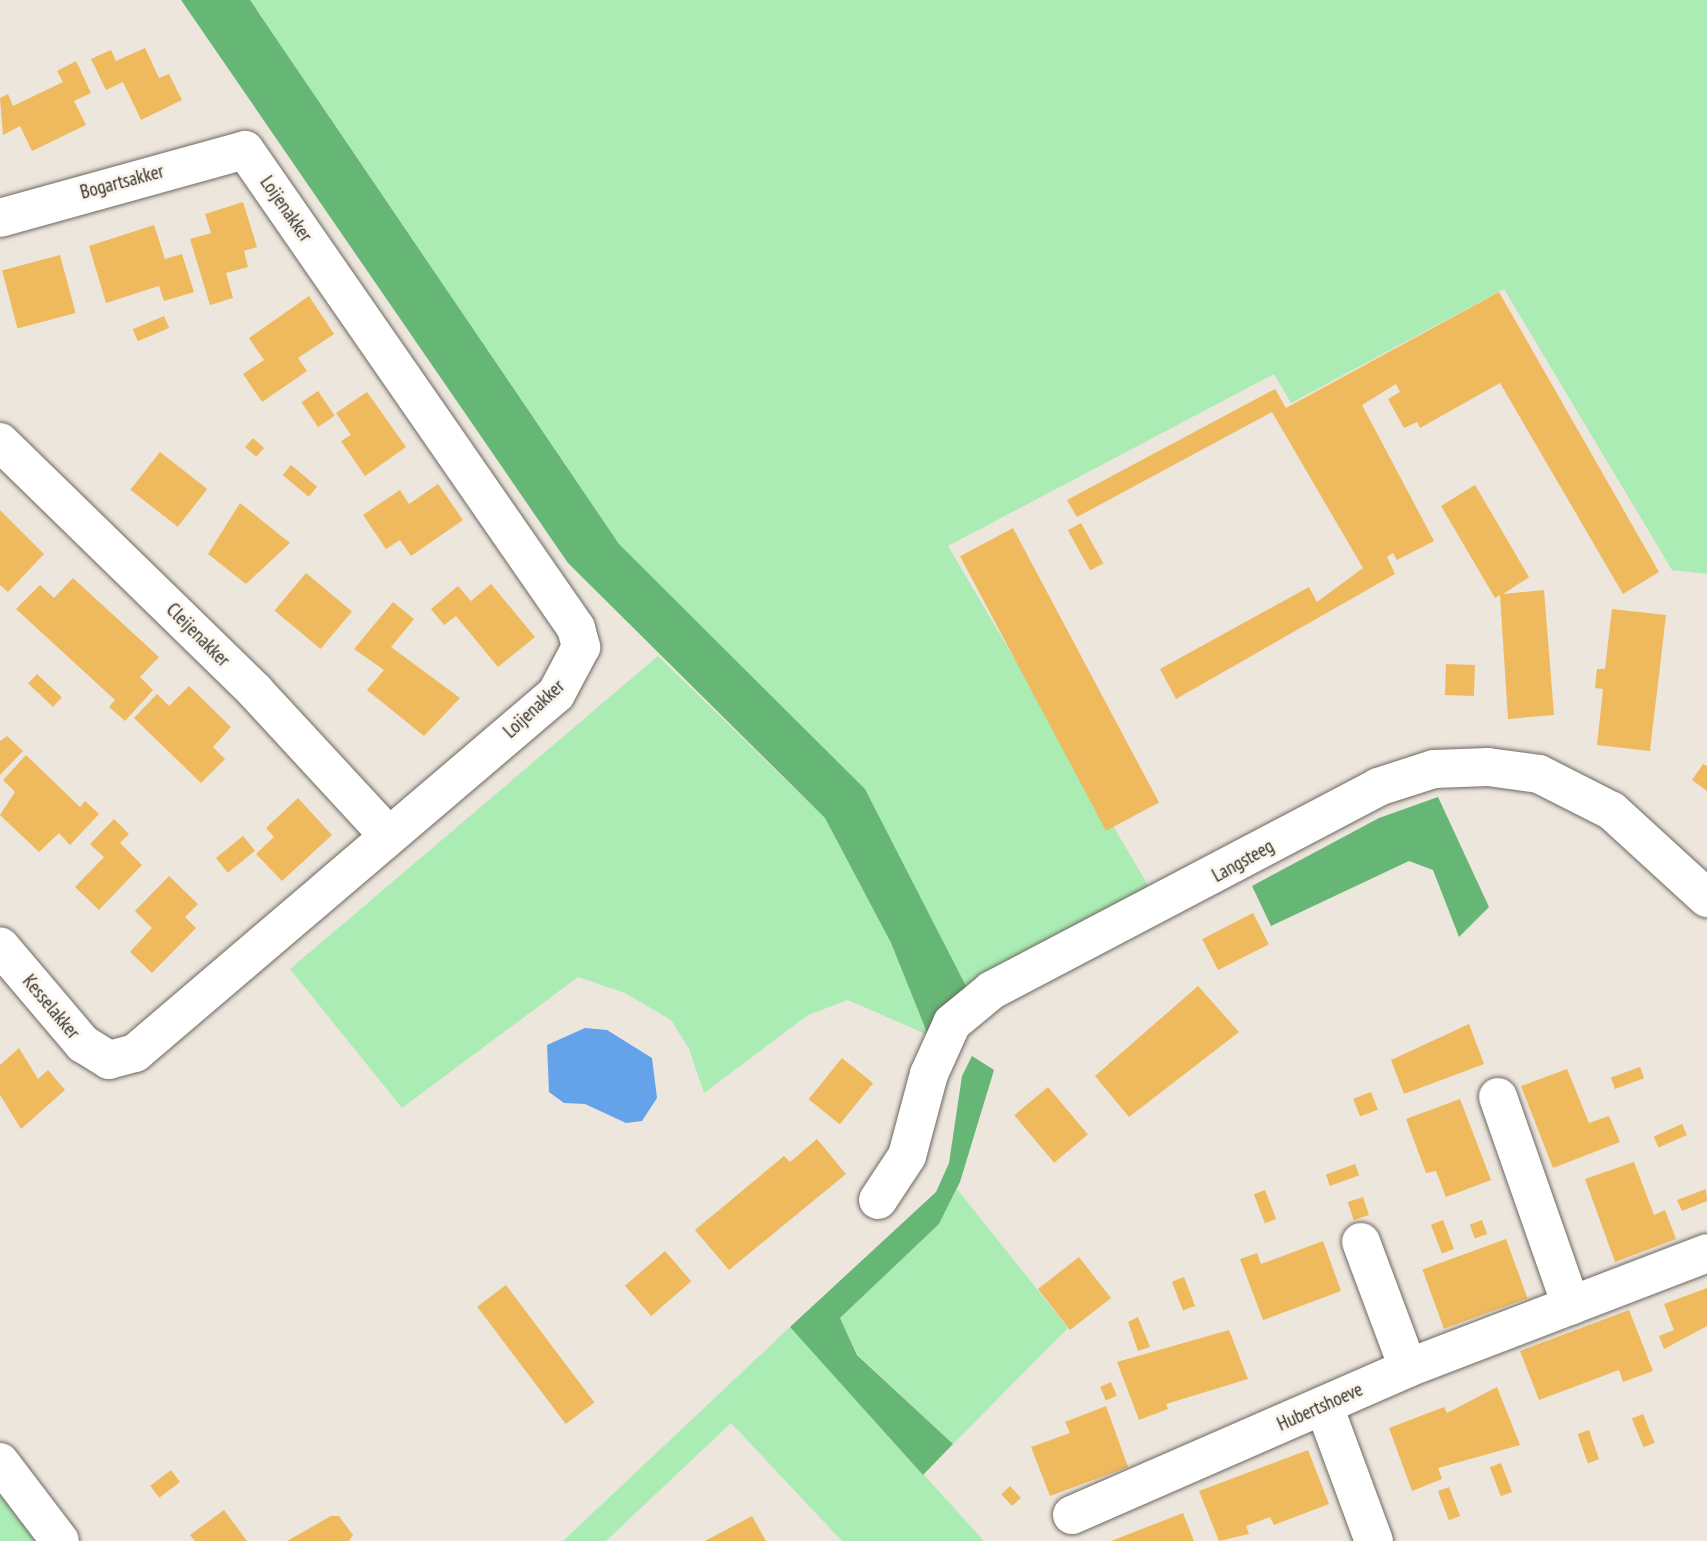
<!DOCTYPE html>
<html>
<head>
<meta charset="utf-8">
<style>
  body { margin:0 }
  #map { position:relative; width:1707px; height:1541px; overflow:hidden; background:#ede6dd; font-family:"PT Sans Narrow",sans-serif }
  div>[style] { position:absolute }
  .green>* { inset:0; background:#abecb4 }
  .forest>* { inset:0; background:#66b775 }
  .water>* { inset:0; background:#64a2ea }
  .building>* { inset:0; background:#efb95e; transform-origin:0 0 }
  .roads { filter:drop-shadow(0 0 2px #6d6860) drop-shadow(0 0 2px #6d6860) }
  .minor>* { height:38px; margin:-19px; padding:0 19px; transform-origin:19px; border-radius:19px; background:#fff }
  span { translate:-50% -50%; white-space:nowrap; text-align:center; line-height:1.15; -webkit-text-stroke:5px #faf4ea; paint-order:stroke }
  .street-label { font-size:19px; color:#322f2c }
</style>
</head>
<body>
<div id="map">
  <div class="green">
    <i style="clip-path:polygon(250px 0,1707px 0,1707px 858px,1707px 574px,1672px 570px,1504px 289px,1291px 403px,1274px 374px,948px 546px,1152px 892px,968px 990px,865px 789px,619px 544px)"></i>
    <i style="clip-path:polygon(658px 656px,825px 818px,891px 943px,928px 1035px,848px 1000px,808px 1015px,704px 1093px,689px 1049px,671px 1020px,625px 993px,578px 977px,402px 1108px,290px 969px)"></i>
    <i style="clip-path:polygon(957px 1189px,1068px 1328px,953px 1444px,857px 1354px,840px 1318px,939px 1224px)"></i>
    <i style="clip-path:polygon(790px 1327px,984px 1541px,842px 1541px,731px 1423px,606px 1541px,563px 1541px)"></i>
    <i style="clip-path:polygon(0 1486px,42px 1541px,0 1541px)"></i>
  </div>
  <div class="forest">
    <i style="clip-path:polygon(181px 0,250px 0,619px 544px,865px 789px,968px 990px,928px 1035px,891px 943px,825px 818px,568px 563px)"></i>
    <i style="clip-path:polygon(1438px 797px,1489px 907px,1459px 937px,1433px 870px,1409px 861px,1271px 926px,1252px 886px,1379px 818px)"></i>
    <i style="clip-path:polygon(972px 1056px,994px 1070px,960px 1182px,939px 1224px,840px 1318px,857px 1355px,953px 1444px,923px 1475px,790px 1327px,936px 1192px,949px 1163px,962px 1076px)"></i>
  </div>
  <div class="water">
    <i style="clip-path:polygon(585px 1028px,607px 1030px,652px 1058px,657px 1098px,642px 1121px,626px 1123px,585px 1104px,564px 1103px,549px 1092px,547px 1045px)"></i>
  </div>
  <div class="building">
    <i style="clip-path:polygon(145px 48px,159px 78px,169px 74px,182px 100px,141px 120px,123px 82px,106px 90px,91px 59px,111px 50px,116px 61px)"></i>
    <i style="clip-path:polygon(76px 61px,91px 93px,74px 101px,86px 125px,32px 151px,20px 126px,3px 135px,0 98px,8px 94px,13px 106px,63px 82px,57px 71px)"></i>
    <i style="clip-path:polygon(243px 202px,257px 247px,244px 251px,248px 267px,226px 273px,233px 298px,210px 305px,190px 239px,211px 233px,205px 214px)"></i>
    <i style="clip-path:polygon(154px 225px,165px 259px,182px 254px,194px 292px,164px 301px,159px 286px,106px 303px,89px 246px)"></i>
    <i style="left:60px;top:255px;width:60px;height:60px;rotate:75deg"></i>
    <i style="clip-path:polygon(1499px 292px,1659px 572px,1623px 594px,1500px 383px,1420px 428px,1417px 422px,1404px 428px,1388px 399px,1400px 392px,1396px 384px,1362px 405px,1434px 541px,1397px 560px,1393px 553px,1387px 557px,1395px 574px,1176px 699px,1160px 669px,1309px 587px,1317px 602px,1363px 568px,1272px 412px,1077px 517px,1067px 500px,1275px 389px,1286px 408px)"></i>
    <i style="clip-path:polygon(309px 296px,334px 334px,298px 358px,307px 371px,262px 402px,243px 374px,264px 360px,249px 338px)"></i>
    <i style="left:164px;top:316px;width:13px;height:34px;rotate:67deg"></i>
    <i style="left:318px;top:391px;width:30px;height:20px;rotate:56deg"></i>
    <i style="clip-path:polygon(367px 392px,406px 447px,365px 476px,341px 441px,351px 435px,336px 413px)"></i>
    <i style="left:253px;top:438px;width:15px;height:12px;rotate:42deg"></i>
    <i style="left:160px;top:452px;width:60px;height:48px;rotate:38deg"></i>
    <i style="left:291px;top:465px;width:34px;height:13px;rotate:40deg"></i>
    <i style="clip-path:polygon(438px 484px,463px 520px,411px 556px,400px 540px,386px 549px,363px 515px,400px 490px,409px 504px)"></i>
    <i style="clip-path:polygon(1475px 485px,1529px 577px,1503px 594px,1544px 590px,1554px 715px,1508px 719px,1500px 595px,1495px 598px,1441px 506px)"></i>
    <i style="clip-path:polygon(240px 503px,290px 543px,246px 584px,208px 554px)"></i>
    <i style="clip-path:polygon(0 510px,44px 554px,8px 592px,0 585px)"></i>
    <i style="left:1081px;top:523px;width:46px;height:15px;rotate:61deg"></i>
    <i style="left:1013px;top:528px;width:311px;height:60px;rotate:62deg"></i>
    <i style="left:306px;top:573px;width:60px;height:49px;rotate:40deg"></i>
    <i style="clip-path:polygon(73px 578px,159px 657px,140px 677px,153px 690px,125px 721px,109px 707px,115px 700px,16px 609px,40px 585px,54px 598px)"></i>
    <i style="clip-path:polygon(491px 584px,535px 637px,498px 667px,456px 616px,444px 625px,431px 609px,458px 586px,471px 601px)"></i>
    <i style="clip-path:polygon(393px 602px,414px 619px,391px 647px,460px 698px,424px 736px,367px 690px,384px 670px,354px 649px)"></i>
    <i style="clip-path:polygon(1612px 609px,1666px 615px,1650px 751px,1597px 745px,1603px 689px,1595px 688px,1597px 669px,1605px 669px)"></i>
    <i style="left:1446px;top:664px;width:29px;height:31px;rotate:2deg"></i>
    <i style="left:37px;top:674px;width:34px;height:13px;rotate:43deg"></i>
    <i style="clip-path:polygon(189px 686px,231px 727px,213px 747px,225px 759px,201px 783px,134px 718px,157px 694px,169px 706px)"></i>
    <i style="clip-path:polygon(7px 736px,23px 751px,0 775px,0 741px)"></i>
    <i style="clip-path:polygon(26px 755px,80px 807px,85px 801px,99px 814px,70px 845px,59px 833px,39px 852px,0 815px,15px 792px,3px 780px)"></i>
    <i style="clip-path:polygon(1703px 764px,1707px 766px,1707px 791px,1692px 780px)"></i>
    <i style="clip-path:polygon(298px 798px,332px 835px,282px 881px,256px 854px,274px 837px,266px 828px)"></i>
    <i style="clip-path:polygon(114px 819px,129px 834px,120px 843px,142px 865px,99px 910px,75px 887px,104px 857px,90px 844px)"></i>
    <i style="left:243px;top:836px;width:19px;height:35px;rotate:51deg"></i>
    <i style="clip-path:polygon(169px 876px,198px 904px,185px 917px,196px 928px,152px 973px,130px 952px,152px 928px,135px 911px)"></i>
    <i style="left:1253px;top:913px;width:35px;height:57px;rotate:63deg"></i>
    <i style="clip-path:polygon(1198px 986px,1239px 1032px,1129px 1117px,1095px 1076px)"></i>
    <i style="clip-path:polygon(1469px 1024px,1484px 1064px,1404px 1094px,1391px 1060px)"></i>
    <i style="clip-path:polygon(19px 1048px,38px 1079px,48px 1070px,65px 1090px,21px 1129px,0 1095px,0 1065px)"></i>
    <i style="left:842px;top:1058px;width:40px;height:53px;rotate:39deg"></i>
    <i style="left:1640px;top:1067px;width:12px;height:31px;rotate:70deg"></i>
    <i style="clip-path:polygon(1567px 1069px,1589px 1123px,1609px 1116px,1620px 1142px,1553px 1168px,1521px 1086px)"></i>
    <i style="left:1048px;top:1087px;width:62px;height:44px;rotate:50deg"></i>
    <i style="left:1371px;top:1092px;width:19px;height:19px;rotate:69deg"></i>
    <i style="clip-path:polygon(1460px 1099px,1491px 1180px,1446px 1197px,1436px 1171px,1426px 1173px,1406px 1119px)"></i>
    <i style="left:1682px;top:1124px;width:12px;height:31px;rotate:66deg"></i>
    <i style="clip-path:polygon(817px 1139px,846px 1174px,729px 1270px,695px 1230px,784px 1156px,790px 1162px)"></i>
    <i style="clip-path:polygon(1634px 1162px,1654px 1215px,1665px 1210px,1676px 1239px,1615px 1262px,1585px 1179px)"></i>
    <i style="left:1355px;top:1164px;width:12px;height:31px;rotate:70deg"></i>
    <i style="clip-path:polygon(1706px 1189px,1707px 1201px,1682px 1211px,1677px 1200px)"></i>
    <i style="left:1265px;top:1190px;width:31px;height:12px;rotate:69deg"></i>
    <i style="left:1363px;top:1197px;width:19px;height:16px;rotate:72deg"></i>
    <i style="left:1443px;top:1220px;width:31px;height:13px;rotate:69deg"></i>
    <i style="left:1482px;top:1220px;width:15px;height:13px;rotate:70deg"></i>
    <i style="left:1506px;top:1239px;width:63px;height:89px;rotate:70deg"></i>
    <i style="clip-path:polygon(1323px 1241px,1341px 1291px,1263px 1320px,1240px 1259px,1257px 1253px,1261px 1264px)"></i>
    <i style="left:665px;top:1251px;width:40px;height:53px;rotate:49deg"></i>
    <i style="left:1079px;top:1257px;width:52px;height:52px;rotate:52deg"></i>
    <i style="left:1184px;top:1277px;width:31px;height:13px;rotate:69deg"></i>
    <i style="left:506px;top:1285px;width:147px;height:36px;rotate:53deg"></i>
    <i style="clip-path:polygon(1707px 1288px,1707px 1326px,1664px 1349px,1659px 1336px,1674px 1330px,1664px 1304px)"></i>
    <i style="clip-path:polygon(1629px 1310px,1653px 1371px,1623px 1382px,1619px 1370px,1539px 1400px,1520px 1351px)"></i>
    <i style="clip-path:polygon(1138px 1317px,1150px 1347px,1138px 1351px,1128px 1322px)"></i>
    <i style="clip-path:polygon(1229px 1330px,1248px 1379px,1166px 1404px,1168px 1409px,1139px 1420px,1117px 1362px)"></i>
    <i style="left:1111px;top:1382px;width:15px;height:12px;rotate:67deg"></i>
    <i style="clip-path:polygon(1497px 1387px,1520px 1445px,1438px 1468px,1442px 1479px,1412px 1491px,1389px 1428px,1444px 1407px,1447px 1413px)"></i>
    <i style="clip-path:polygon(1106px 1406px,1128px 1467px,1050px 1496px,1031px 1447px,1070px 1433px,1065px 1422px)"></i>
    <i style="left:1643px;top:1414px;width:31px;height:12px;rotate:68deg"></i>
    <i style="left:1589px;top:1430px;width:31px;height:12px;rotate:71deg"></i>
    <i style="clip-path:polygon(1308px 1450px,1329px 1504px,1274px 1525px,1270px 1517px,1246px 1526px,1249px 1534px,1219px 1541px,1199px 1491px)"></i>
    <i style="left:1501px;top:1463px;width:31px;height:12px;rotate:69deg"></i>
    <i style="left:171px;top:1470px;width:15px;height:26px;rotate:53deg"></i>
    <i style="left:1010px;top:1486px;width:16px;height:12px;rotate:47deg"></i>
    <i style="left:1449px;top:1487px;width:31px;height:12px;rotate:69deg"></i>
    <i style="clip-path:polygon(224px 1510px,247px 1541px,195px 1541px,190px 1535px)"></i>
    <i style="clip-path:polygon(1183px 1513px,1194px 1541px,1111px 1541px)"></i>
    <i style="clip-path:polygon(331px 1516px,339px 1516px,353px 1535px,349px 1541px,287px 1541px)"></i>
    <i style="clip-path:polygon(752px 1516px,766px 1541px,705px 1541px)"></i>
  </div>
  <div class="roads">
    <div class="minor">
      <i style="left:0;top:218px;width:254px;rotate:-15.5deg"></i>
      <i style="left:245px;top:150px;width:581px;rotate:55.3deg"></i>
      <i style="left:576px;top:628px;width:20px;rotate:75deg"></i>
      <i style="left:581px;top:647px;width:53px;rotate:118deg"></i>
      <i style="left:556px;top:694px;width:553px;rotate:139.54deg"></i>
      <i style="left:135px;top:1053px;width:27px;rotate:165deg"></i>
      <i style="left:109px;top:1060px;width:31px;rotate:-148deg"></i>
      <i style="left:83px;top:1044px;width:128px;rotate:-130.3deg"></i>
      <i style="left:0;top:442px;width:356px;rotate:44.3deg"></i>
      <i style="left:255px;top:691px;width:196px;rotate:47.3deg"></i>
      <i style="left:1498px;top:1097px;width:221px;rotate:70.7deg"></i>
      <i style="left:878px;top:1200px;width:53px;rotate:-56.6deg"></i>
      <i style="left:907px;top:1156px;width:85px;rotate:-75deg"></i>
      <i style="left:929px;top:1074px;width:56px;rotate:-65.7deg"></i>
      <i style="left:952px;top:1023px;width:52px;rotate:-39.5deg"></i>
      <i style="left:992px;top:990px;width:436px;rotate:-27.7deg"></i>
      <i style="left:1378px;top:787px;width:59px;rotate:-17.8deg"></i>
      <i style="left:1434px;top:769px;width:54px;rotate:-2.1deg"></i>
      <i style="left:1488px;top:767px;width:51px;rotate:7.8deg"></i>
      <i style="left:1539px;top:774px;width:82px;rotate:26.9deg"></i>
      <i style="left:1612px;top:811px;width:129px;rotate:42.5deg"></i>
      <i style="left:1361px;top:1242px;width:134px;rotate:69.5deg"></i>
      <i style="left:1324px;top:1406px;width:144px;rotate:69.7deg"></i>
      <i style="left:0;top:1462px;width:99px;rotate:52.8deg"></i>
      <i style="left:1072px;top:1515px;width:367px;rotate:-23.6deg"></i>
      <i style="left:1408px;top:1368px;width:320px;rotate:-21deg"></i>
    </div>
  </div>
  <div class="street-label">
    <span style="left:122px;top:182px;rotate:-15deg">Bogartsakker</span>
    <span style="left:286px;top:209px;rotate:55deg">Loijenakker</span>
    <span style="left:198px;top:635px;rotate:45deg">Cleijenakker</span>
    <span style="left:534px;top:709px;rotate:-43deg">Loijenakker</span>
    <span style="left:1243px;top:861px;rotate:-29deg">Langsteeg</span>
    <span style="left:51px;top:1007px;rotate:50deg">Kesselakker</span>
    <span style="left:1320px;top:1407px;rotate:-24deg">Hubertshoeve</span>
  </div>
</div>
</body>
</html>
